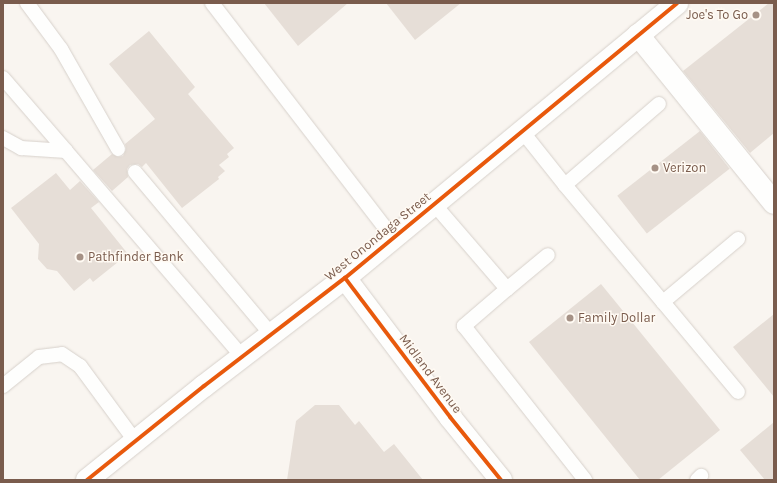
<!DOCTYPE html>
<html>
<head>
<meta charset="utf-8">
<style>
  body { margin:0 }
  #map { position:relative; width:777px; height:483px; overflow:hidden; background:#f9f5f0; font-family:Karla,sans-serif }
  div>[style] { position:absolute }
  .building>* { inset:0; background:#e6ded7; transform-origin:0 0 }
  .roads { filter:drop-shadow(0 0 1px #d7d1cb) drop-shadow(0 0 1px #d7d1cb) }
  .service>* { height:14px; margin:-7px; padding:0 7px; transform-origin:7px; border-radius:7px; background:#fefefd }
  .minor>* { height:22px; margin:-11px; padding:0 11px; transform-origin:11px; border-radius:11px; background:#fefefd }
  .tertiary>* { height:22px; margin:-11px; padding:0 11px; transform-origin:11px; border-radius:11px; background:#fefefd }
  .secondary>* { height:22px; margin:-11px; padding:0 11px; transform-origin:11px; border-radius:11px; background:#fefefd }
  .cycleway>* { height:4px; margin:-2px; padding:0 2px; transform-origin:2px; border-radius:2px; background:#e8590c }
  .dots>* { width:11px; height:11px; translate:-50% -50%; box-sizing:border-box; border:2px solid #fffaf3; border-radius:50% }
  span { translate:-50% -50%; white-space:nowrap; text-align:center; line-height:1.15; -webkit-text-stroke:3px #fffaf3; paint-order:stroke }
  .poi-label { font-size:13px; color:#7a5c4d }
  .right { translate:-100% -50%; text-align:right }
  .left { translate:0 -50%; text-align:left }
  .street-label { font-size:13px; color:#7a5c4d }
  .frame { position:absolute; inset:0; border:4px solid #7a5c4d; pointer-events:none }
</style>
</head>
<body>
<div id="map">
  <div class="building">
    <i style="clip-path:polygon(264px 3px,348px 3px,298px 46px)"></i>
    <i style="clip-path:polygon(386px 3px,461px 3px,415px 40px)"></i>
    <i style="clip-path:polygon(769px 3px,774px 3px,774px 133px,750px 153px,683px 71px)"></i>
    <i style="clip-path:polygon(149px 31px,195px 87px,188px 94px,234px 148px,227px 154px,229px 157px,219px 165px,225px 171px,218px 177px,219px 179px,182px 208px,146px 163px,142px 167px,138px 164px,130px 165px,127px 169px,128px 177px,112px 191px,93px 170px,112px 154px,118px 157px,123px 156px,126px 149px,125px 144px,155px 119px,109px 64px)"></i>
    <i style="left:700px;top:131px;width:48px;height:105px;rotate:52deg"></i>
    <i style="clip-path:polygon(56px 173px,70px 190px,80px 181px,99px 202px,91px 208px,128px 254px,93px 282px,90px 278px,74px 291px,57px 271px,47px 269px,38px 259px,39px 244px,11px 208px)"></i>
    <i style="clip-path:polygon(601px 284px,720px 430px,658px 480px,640px 480px,529px 342px)"></i>
    <i style="clip-path:polygon(774px 314px,774px 397px,733px 347px)"></i>
    <i style="clip-path:polygon(315px 405px,339px 405px,355px 425px,359px 421px,384px 452px,394px 444px,423px 480px,287px 480px,296px 421px)"></i>
    <i style="clip-path:polygon(774px 422px,774px 480px,765px 480px,740px 450px)"></i>
  </div>
  <div class="roads">
    <div class="service">
      <i style="left:27px;top:3px;width:57px;rotate:53.5deg"></i>
      <i style="left:61px;top:49px;width:115px;rotate:60.3deg"></i>
      <i style="left:212px;top:3px;width:297px;rotate:52.4deg"></i>
      <i style="left:3px;top:78px;width:96px;rotate:49.2deg"></i>
      <i style="left:522px;top:131px;width:69px;rotate:51.5deg"></i>
      <i style="left:565px;top:185px;width:124px;rotate:-40.8deg"></i>
      <i style="left:3px;top:138px;width:21px;rotate:29deg"></i>
      <i style="left:21px;top:148px;width:45px;rotate:3.8deg"></i>
      <i style="left:66px;top:151px;width:270px;rotate:49.4deg"></i>
      <i style="left:135px;top:172px;width:212px;rotate:50deg"></i>
      <i style="left:565px;top:185px;width:153px;rotate:50.1deg"></i>
      <i style="left:663px;top:302px;width:98px;rotate:-40deg"></i>
      <i style="left:434px;top:204px;width:112px;rotate:49.3deg"></i>
      <i style="left:507px;top:289px;width:57px;rotate:139.3deg"></i>
      <i style="left:464px;top:326px;width:196px;rotate:51.8deg"></i>
      <i style="left:507px;top:289px;width:53px;rotate:-39.7deg"></i>
      <i style="left:663px;top:302px;width:117px;rotate:50.2deg"></i>
      <i style="left:3px;top:386px;width:46px;rotate:-38.9deg"></i>
      <i style="left:39px;top:357px;width:23px;rotate:-7deg"></i>
      <i style="left:62px;top:354px;width:22px;rotate:34deg"></i>
      <i style="left:80px;top:366px;width:93px;rotate:53.7deg"></i>
      <i style="left:697px;top:480px;width:6px;rotate:-45deg"></i>
    </div>
    <div class="minor">
      <i style="left:638px;top:35px;width:216px;rotate:51deg"></i>
    </div>
    <div class="tertiary">
      <i style="left:345px;top:278px;width:174px;rotate:52.9deg"></i>
      <i style="left:450px;top:417px;width:81px;rotate:51deg"></i>
    </div>
    <div class="secondary">
      <i style="left:87px;top:480px;width:150px;rotate:-38.8deg"></i>
      <i style="left:204px;top:386px;width:178px;rotate:-37.5deg"></i>
      <i style="left:345px;top:278px;width:431px;rotate:-39.6deg"></i>
    </div>
  </div>
  <div class="cycleway">
    <i style="left:345px;top:278px;width:174px;rotate:52.9deg"></i>
    <i style="left:450px;top:417px;width:81px;rotate:51deg"></i>
    <i style="left:87px;top:480px;width:150px;rotate:-38.8deg"></i>
    <i style="left:204px;top:386px;width:178px;rotate:-37.5deg"></i>
    <i style="left:345px;top:278px;width:431px;rotate:-39.6deg"></i>
  </div>
  <div class="dots">
    <i style="left:756px;top:15px;background:#a69286"></i>
    <i style="left:655px;top:168px;background:#a69286"></i>
    <i style="left:80px;top:257px;background:#a69286"></i>
    <i style="left:570px;top:318px;background:#a69286"></i>
  </div>
  <div class="poi-label">
    <span class="right" style="left:748px;top:15px">Joe's To Go</span>
    <span class="left" style="left:663px;top:168px">Verizon</span>
    <span class="left" style="left:88px;top:257px">Pathfinder Bank</span>
    <span class="left" style="left:578px;top:318px">Family Dollar</span>
  </div>
  <div class="street-label">
    <span style="left:378px;top:237px;rotate:-39deg">West Onondaga Street</span>
    <span style="left:430px;top:374px;rotate:53deg">Midland Avenue</span>
  </div>
  <div class="frame"></div>
</div>
</body>
</html>
